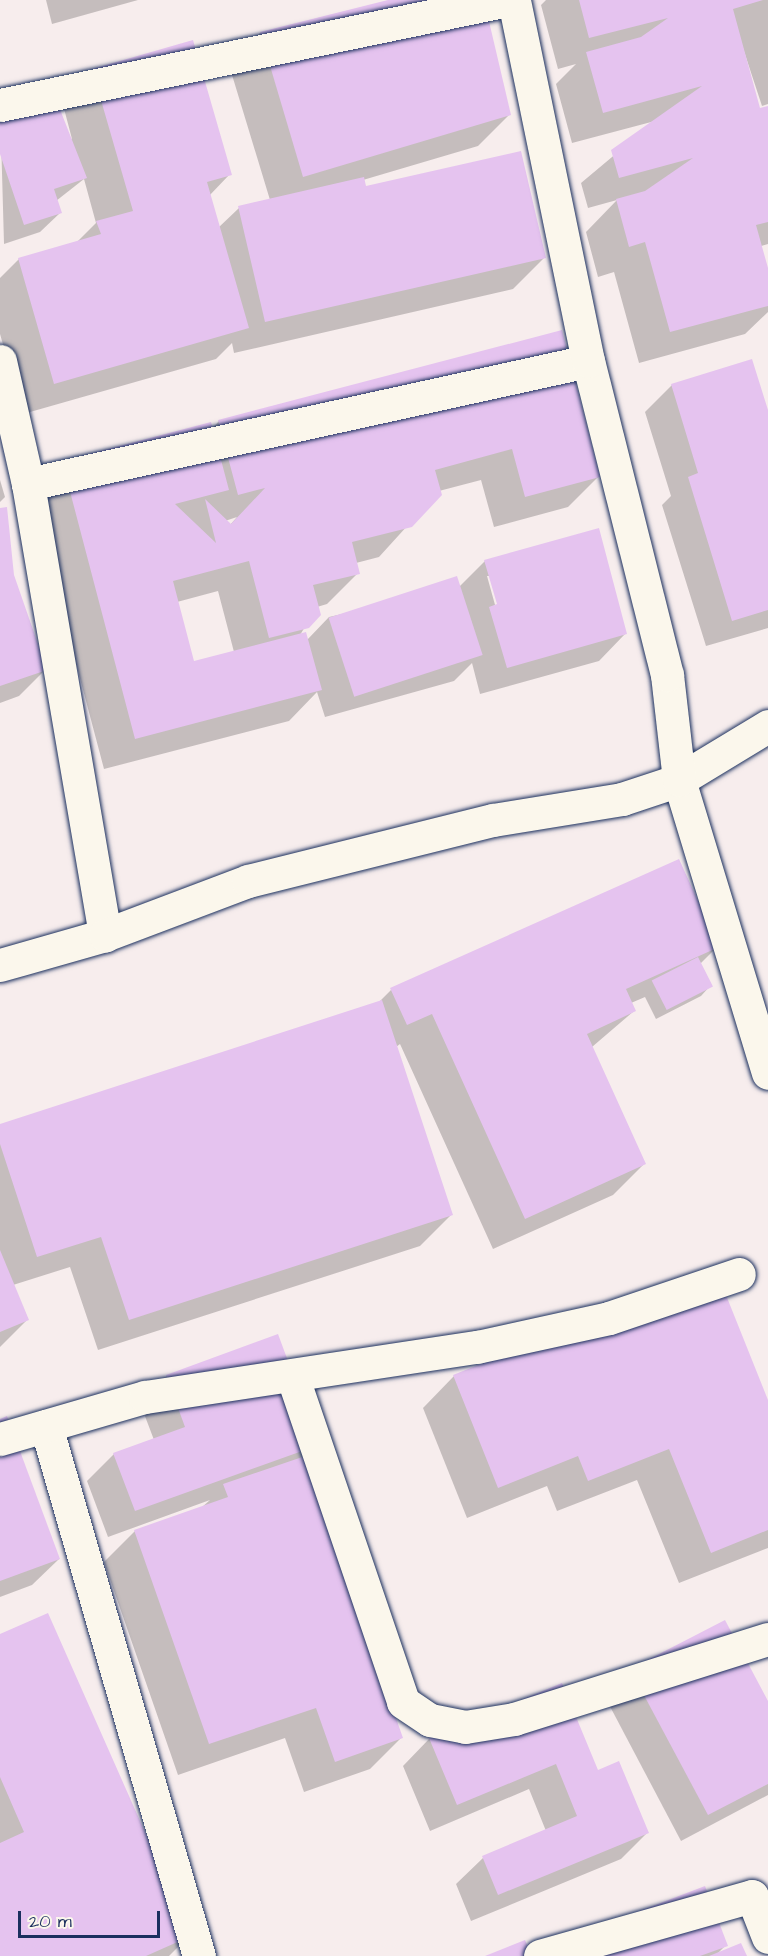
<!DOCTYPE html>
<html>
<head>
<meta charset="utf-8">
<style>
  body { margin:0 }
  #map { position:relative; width:768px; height:1956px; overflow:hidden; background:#f7eded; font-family:"Architects Daughter",sans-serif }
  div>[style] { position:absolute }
  .shadow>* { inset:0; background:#0003 }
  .building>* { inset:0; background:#e5c3ef; transform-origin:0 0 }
  .roads { filter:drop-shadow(0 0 2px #1b2f5e) drop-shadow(0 0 2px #1b2f5e) }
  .minor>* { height:33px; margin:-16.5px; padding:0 16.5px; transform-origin:16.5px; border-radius:16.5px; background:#fbf7ec }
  span { translate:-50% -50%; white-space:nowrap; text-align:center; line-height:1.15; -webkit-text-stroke:6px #fbf7ec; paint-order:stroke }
  .scale { position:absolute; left:18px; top:1911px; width:142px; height:27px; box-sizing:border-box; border:3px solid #1b2f5e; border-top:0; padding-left:8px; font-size:18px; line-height:21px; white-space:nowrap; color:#1b2f5e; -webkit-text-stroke:4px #fbf7ec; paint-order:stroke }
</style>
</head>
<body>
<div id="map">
  <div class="shadow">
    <i style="clip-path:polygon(46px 0,138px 0,52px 24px)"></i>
    <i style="clip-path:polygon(393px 0,482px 0,509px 115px,478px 146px,363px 180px,365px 188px,544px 258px,513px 289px,234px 353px,232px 343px,216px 359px,23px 414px,0 334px,0 278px,19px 259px,77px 242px,96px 223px,84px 179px,56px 201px,60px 213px,40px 232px,4px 244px,0 102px,72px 139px,62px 101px,93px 70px,230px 174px,209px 196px,218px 228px,239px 208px,270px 200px,229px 65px,260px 33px)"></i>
    <i style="clip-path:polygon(546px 0,768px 0,768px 104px,762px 106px,737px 30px,759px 110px,768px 108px,768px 244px,761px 246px,768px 273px,768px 312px,745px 334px,639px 363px,614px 272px,598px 277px,586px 232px,617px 200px,588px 208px,581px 183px,655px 121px,572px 143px,556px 84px,576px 64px,558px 69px,541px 5px)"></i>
    <i style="clip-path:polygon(evenodd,561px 332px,599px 476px,568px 507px,494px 527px,481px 480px,439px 491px,379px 557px,356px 563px,358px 573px,327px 604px,317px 607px,300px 635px,307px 640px,329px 617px,459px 587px,485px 561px,625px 634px,599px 661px,480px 694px,472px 663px,454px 681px,325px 717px,317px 692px,289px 721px,104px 769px,31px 493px,212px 429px,219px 421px,561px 332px,237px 517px,230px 525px,225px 521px,237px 517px,561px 332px,487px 576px,490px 576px,500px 611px,497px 612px,487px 576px,561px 332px,218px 591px,234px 652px,193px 663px,177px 602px,218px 591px)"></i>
    <i style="clip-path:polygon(672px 385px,768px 415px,768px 628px,706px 646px,662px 505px,671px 496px,645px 412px)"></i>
    <i style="clip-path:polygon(0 480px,5px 497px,0 502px)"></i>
    <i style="clip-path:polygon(0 510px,13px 575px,46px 669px,19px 696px,0 703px)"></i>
    <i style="clip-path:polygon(717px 947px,700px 964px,711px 985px,701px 996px,656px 1019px,645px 997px,631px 1003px,634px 1011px,592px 1047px,644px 1164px,613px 1195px,493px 1249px,400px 1044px,396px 1047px,451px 1215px,420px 1246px,98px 1350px,70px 1267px,13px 1285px,28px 1319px,0 1347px,0 1126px,378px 1003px,391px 990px)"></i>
    <i style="clip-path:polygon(277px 1336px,356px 1609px,401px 1738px,370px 1769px,304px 1792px,285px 1738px,178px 1775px,104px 1562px,135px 1531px,201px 1508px,210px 1500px,108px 1537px,87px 1481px,114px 1454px,154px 1440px,140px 1403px,167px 1376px)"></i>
    <i style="clip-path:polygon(454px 1376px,768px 1404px,768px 1548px,679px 1583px,637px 1480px,557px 1511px,547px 1486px,467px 1518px,423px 1408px)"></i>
    <i style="clip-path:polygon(0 1421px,59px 1559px,32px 1585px,0 1597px)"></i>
    <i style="clip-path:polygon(0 1635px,189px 1936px,169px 1956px,0 1956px)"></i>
    <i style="clip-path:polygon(631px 1670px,768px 1704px,768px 1795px,681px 1841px,605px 1697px)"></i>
    <i style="clip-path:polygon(561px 1685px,597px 1772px,647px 1833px,621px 1859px,471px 1921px,456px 1884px,483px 1858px,546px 1831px,529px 1789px,430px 1831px,403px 1766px,429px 1739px)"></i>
    <i style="clip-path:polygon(726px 1945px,717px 1954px,745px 1956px,570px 1956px)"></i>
  </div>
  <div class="building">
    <i style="clip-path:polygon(388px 0,484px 0,511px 115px,303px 177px,260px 32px)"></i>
    <i style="clip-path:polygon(579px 0,763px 0,733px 9px,760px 108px,768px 106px,768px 222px,756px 225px,768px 268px,768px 306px,670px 332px,645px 242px,629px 247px,616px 199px,645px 191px,693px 158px,619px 178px,611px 150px,702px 86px,603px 113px,586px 52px,641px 37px,668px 18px,589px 38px)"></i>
    <i style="clip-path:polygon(193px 40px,232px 175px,207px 182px,249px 328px,54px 384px,18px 258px,101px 234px,96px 221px,133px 211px,92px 69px)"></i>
    <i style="clip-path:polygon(50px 84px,87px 178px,54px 189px,62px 213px,24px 225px,0 154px,0 100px)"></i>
    <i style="clip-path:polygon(521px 151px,546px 258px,265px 322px,238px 206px,364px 177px,366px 186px)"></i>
    <i style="clip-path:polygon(562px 330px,600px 477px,525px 497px,512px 449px,435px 470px,442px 495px,412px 527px,352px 542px,360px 574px,313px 585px,321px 615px,309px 628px,269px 638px,249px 561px,173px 581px,194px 661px,306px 632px,322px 690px,135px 739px,62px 461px,211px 422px,229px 490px,175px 504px,216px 543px,205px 499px,231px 524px,265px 488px,238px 495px,218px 420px)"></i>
    <i style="clip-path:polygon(752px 359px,768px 410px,768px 610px,732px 621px,688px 477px,698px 473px,671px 384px)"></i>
    <i style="clip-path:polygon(7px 507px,14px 575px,47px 670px,0 686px,0 508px)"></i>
    <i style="clip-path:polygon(599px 528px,627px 634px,507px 668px,489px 607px,497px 604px,484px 560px)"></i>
    <i style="left:457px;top:576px;width:83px;height:135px;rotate:72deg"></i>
    <i style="clip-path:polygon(679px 859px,719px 947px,626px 989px,636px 1011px,587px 1034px,646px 1164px,525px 1219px,432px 1014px,407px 1025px,390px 988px)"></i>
    <i style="left:698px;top:957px;width:33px;height:52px;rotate:63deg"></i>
    <i style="clip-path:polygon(382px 1000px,453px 1215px,129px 1320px,101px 1237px,37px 1257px,0 1144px,0 1124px)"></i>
    <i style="clip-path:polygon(0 1250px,29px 1320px,0 1332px)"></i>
    <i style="clip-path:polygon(716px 1270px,768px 1400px,768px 1530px,711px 1553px,669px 1449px,588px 1481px,578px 1456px,498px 1488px,453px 1375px)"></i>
    <i style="clip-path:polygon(278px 1334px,319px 1445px,135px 1511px,113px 1453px,185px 1427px,166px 1375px)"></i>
    <i style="clip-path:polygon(7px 1416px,60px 1559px,0 1581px,0 1419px)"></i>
    <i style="clip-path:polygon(314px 1453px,356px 1605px,403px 1738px,335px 1762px,316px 1708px,209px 1744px,134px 1530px,228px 1497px,223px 1484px)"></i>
    <i style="clip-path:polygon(48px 1613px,191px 1936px,146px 1956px,0 1956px,0 1843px,24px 1832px,0 1777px,0 1634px)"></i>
    <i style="clip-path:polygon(725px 1620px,768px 1701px,768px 1784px,708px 1815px,630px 1669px)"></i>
    <i style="clip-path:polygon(562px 1683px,598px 1770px,619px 1761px,649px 1833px,498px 1895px,482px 1856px,577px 1816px,556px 1764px,457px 1805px,429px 1738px)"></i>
    <i style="clip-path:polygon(705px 1886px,728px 1946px,700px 1956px,597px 1956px,587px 1931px)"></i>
    <i style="clip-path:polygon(525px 1940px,532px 1956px,485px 1956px)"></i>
    <i style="clip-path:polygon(741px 1943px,747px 1956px,709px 1956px)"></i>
  </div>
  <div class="roads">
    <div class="minor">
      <i style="left:0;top:105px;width:519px;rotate:-11.68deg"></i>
      <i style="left:0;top:361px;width:126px;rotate:77.2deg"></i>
      <i style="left:28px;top:484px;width:458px;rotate:80.3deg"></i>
      <i style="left:28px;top:484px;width:573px;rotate:-12.39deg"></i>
      <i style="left:768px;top:726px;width:104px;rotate:148.8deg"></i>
      <i style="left:679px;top:780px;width:306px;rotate:73.1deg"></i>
      <i style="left:0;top:965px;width:109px;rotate:-15.9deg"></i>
      <i style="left:105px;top:935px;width:153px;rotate:-20.7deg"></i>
      <i style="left:248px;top:881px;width:252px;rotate:-14deg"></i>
      <i style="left:493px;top:820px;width:131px;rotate:-9.2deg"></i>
      <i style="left:622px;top:799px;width:60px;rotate:-18.4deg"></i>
      <i style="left:679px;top:780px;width:106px;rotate:-96.5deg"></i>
      <i style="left:667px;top:675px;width:324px;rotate:-104.1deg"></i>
      <i style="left:588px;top:361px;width:369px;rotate:-101.6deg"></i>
      <i style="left:293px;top:1378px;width:342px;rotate:71.2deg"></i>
      <i style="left:403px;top:1702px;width:32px;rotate:34deg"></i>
      <i style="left:430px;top:1720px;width:36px;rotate:11deg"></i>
      <i style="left:465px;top:1727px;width:50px;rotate:-9.3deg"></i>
      <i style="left:514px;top:1719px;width:266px;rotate:-17.5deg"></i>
      <i style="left:46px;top:1426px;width:552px;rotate:73.9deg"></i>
      <i style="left:0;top:1439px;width:151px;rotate:-16.2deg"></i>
      <i style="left:145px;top:1397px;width:336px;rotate:-8.6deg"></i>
      <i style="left:477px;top:1347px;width:135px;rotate:-12.4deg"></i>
      <i style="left:609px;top:1318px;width:137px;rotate:-18.7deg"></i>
      <i style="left:540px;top:1956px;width:220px;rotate:-15.8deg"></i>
      <i style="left:752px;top:1896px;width:44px;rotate:68.7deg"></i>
    </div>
  </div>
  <div class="scale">20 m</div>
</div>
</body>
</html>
